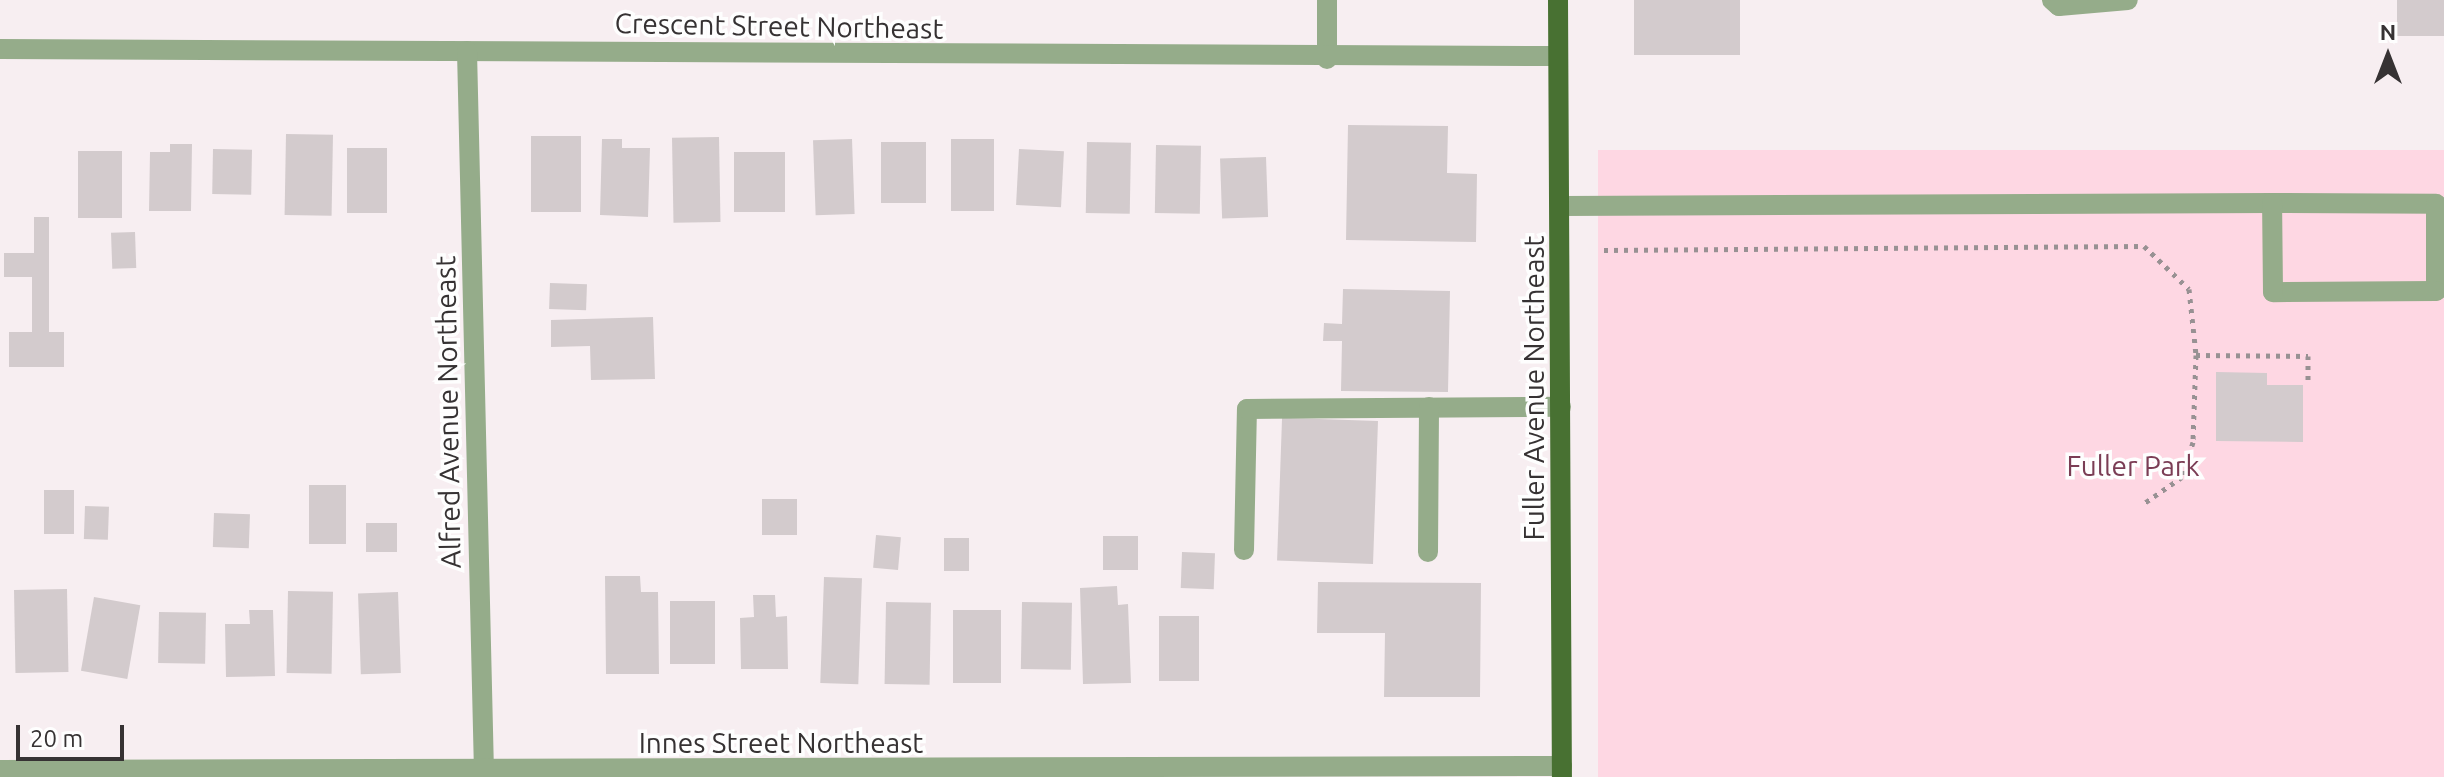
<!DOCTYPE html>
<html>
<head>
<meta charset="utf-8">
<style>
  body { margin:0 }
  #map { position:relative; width:2444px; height:777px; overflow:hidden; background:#f7eef1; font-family:Ubuntu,sans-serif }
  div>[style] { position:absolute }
  .green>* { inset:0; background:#fed7e3; transform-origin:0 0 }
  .building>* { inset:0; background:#d3cbcd; transform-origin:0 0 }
  .path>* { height:5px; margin-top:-2.5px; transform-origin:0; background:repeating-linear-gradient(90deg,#989193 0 4px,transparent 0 10px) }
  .minor>* { height:20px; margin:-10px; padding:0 10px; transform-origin:10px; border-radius:10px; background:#95ac8a }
  .major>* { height:20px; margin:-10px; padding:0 10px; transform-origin:10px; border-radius:10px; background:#487132 }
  span { translate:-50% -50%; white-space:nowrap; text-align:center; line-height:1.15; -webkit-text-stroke:7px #fefefe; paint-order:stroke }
  .street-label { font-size:28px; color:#363233 }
  .park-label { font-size:28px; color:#7b3d55 }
  .north { position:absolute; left:2348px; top:16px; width:80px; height:80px; -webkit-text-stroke:6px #fefefe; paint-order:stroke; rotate:0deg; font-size:22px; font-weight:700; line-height:32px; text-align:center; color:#363233 }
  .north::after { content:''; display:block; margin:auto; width:28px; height:36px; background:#363233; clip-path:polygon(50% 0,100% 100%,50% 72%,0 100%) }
  .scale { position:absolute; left:16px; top:725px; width:108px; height:36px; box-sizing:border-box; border:4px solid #363233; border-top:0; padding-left:10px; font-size:24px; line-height:28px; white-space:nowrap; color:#363233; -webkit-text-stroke:6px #fefefe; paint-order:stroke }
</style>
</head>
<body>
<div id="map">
  <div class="green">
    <i style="left:2444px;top:150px;width:627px;height:846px;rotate:90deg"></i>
  </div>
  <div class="building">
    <i style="left:1634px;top:0;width:106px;height:55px"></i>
    <i style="left:2397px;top:0;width:47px;height:36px"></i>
    <i style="clip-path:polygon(1348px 125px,1448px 126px,1447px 173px,1477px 174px,1476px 242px,1346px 240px)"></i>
    <i style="left:286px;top:134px;width:47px;height:81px;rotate:1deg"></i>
    <i style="left:531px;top:136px;width:50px;height:76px"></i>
    <i style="left:719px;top:137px;width:85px;height:47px;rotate:89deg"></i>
    <i style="clip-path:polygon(602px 139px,622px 139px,622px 148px,650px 148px,648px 217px,600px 215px)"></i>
    <i style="left:852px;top:139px;width:75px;height:39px;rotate:88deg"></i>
    <i style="left:951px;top:139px;width:43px;height:72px"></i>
    <i style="left:881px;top:142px;width:45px;height:61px"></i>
    <i style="left:1087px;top:142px;width:44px;height:71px;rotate:1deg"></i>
    <i style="clip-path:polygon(170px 144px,192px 144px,191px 211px,149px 211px,150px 152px,170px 152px)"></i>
    <i style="left:1156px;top:145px;width:45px;height:68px;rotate:1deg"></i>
    <i style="left:347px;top:148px;width:40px;height:65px"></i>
    <i style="left:213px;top:149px;width:39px;height:45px;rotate:1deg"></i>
    <i style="left:1019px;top:149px;width:45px;height:56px;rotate:3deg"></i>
    <i style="left:78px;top:151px;width:44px;height:67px"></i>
    <i style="left:785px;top:152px;width:60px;height:51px;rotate:90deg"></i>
    <i style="left:1266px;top:157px;width:60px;height:46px;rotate:88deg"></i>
    <i style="clip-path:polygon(34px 217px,49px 217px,49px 332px,64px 332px,64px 367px,9px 367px,9px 332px,32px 332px,32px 277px,4px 277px,4px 253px,34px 253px)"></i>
    <i style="left:135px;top:232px;width:36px;height:24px;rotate:88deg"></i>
    <i style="left:550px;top:283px;width:37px;height:26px;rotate:2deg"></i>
    <i style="clip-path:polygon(1343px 289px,1450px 291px,1448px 392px,1341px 391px,1342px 341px,1323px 341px,1324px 323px,1342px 324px)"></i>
    <i style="clip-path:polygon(653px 317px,655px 379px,591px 380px,590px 346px,551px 347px,551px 320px)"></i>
    <i style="clip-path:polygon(2216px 372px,2267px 373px,2267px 385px,2303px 385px,2303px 442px,2216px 441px)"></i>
    <i style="left:1378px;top:421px;width:143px;height:96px;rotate:92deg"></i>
    <i style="left:346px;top:485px;width:59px;height:37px;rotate:90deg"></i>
    <i style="left:44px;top:490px;width:30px;height:44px"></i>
    <i style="left:762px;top:499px;width:35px;height:36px"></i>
    <i style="left:85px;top:506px;width:24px;height:33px;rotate:2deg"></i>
    <i style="left:214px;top:513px;width:36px;height:34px;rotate:2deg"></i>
    <i style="left:366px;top:523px;width:31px;height:29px"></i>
    <i style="left:876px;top:535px;width:25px;height:33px;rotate:5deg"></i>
    <i style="left:1103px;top:536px;width:35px;height:34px"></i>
    <i style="left:944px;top:538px;width:25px;height:33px"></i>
    <i style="left:1182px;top:552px;width:33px;height:36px;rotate:2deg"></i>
    <i style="clip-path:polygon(605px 576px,640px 576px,641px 592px,658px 592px,659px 674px,606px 674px)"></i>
    <i style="left:824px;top:577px;width:38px;height:106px;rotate:2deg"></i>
    <i style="clip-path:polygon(1318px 582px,1481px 583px,1480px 697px,1384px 697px,1385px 633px,1317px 633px)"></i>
    <i style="clip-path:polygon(1117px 586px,1118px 605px,1128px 604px,1131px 683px,1083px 684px,1080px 588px)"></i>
    <i style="left:67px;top:589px;width:83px;height:53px;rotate:89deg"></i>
    <i style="left:288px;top:591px;width:45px;height:82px;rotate:1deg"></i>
    <i style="left:398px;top:592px;width:81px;height:40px;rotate:88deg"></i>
    <i style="clip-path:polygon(753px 595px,775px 595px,776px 617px,787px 616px,788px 669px,741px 669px,740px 618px,754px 617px)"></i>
    <i style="left:94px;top:597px;width:47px;height:75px;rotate:10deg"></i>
    <i style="left:670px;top:601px;width:45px;height:63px"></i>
    <i style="left:886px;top:602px;width:45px;height:82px;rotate:1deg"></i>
    <i style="left:1022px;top:602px;width:50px;height:67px;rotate:1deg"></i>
    <i style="clip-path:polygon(249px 610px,273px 610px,275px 676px,226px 677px,225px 624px,250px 624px)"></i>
    <i style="left:953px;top:610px;width:48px;height:73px"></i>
    <i style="left:159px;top:612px;width:47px;height:51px;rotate:1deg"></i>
    <i style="left:1159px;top:616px;width:40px;height:65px"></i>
  </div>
  <div class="path">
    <i style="left:1604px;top:250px;width:540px;rotate:-0.42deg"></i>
    <i style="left:2144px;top:246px;width:62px;rotate:43.7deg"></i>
    <i style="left:2189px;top:289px;width:66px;rotate:83.9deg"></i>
    <i style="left:2196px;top:355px;width:87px;rotate:92deg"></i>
    <i style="left:2193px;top:442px;width:37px;rotate:107deg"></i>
    <i style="left:2182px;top:477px;width:47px;rotate:145.3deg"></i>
    <i style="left:2196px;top:355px;width:112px;rotate:0.5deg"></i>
    <i style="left:2308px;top:356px;width:29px;rotate:90deg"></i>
  </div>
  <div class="minor">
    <i style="left:1327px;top:0;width:59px;rotate:90deg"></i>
    <i style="left:2052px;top:0;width:9px;rotate:41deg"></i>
    <i style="left:2059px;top:6px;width:69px;rotate:-5deg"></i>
    <i style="left:0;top:49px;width:1558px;rotate:0.26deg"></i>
    <i style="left:467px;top:51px;width:720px;rotate:88.65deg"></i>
    <i style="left:1563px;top:206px;width:709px;rotate:-0.24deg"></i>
    <i style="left:2272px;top:203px;width:164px;rotate:0.3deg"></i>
    <i style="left:2436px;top:204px;width:87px;rotate:90deg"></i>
    <i style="left:2436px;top:291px;width:163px;rotate:179.6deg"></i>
    <i style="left:2273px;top:292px;width:89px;rotate:-90.6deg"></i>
    <i style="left:1244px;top:550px;width:141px;rotate:-88.8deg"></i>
    <i style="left:1247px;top:409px;width:314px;rotate:-0.4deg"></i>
    <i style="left:1428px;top:552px;width:145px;rotate:-89.6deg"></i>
    <i style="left:0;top:770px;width:1562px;rotate:-0.15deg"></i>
  </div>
  <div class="major">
    <i style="left:1558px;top:0;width:777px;rotate:89.71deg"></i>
  </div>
  <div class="street-label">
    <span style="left:779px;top:26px;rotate:1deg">Crescent Street Northeast</span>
    <span style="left:1534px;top:388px;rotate:-90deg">Fuller Avenue Northeast</span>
    <span style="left:448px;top:412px;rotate:-91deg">Alfred Avenue Northeast</span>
    <span style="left:781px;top:743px">Innes Street Northeast</span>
  </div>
  <div class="park-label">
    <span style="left:2133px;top:466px">Fuller Park</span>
  </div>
  <div class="north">N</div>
  <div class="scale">20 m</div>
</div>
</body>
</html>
